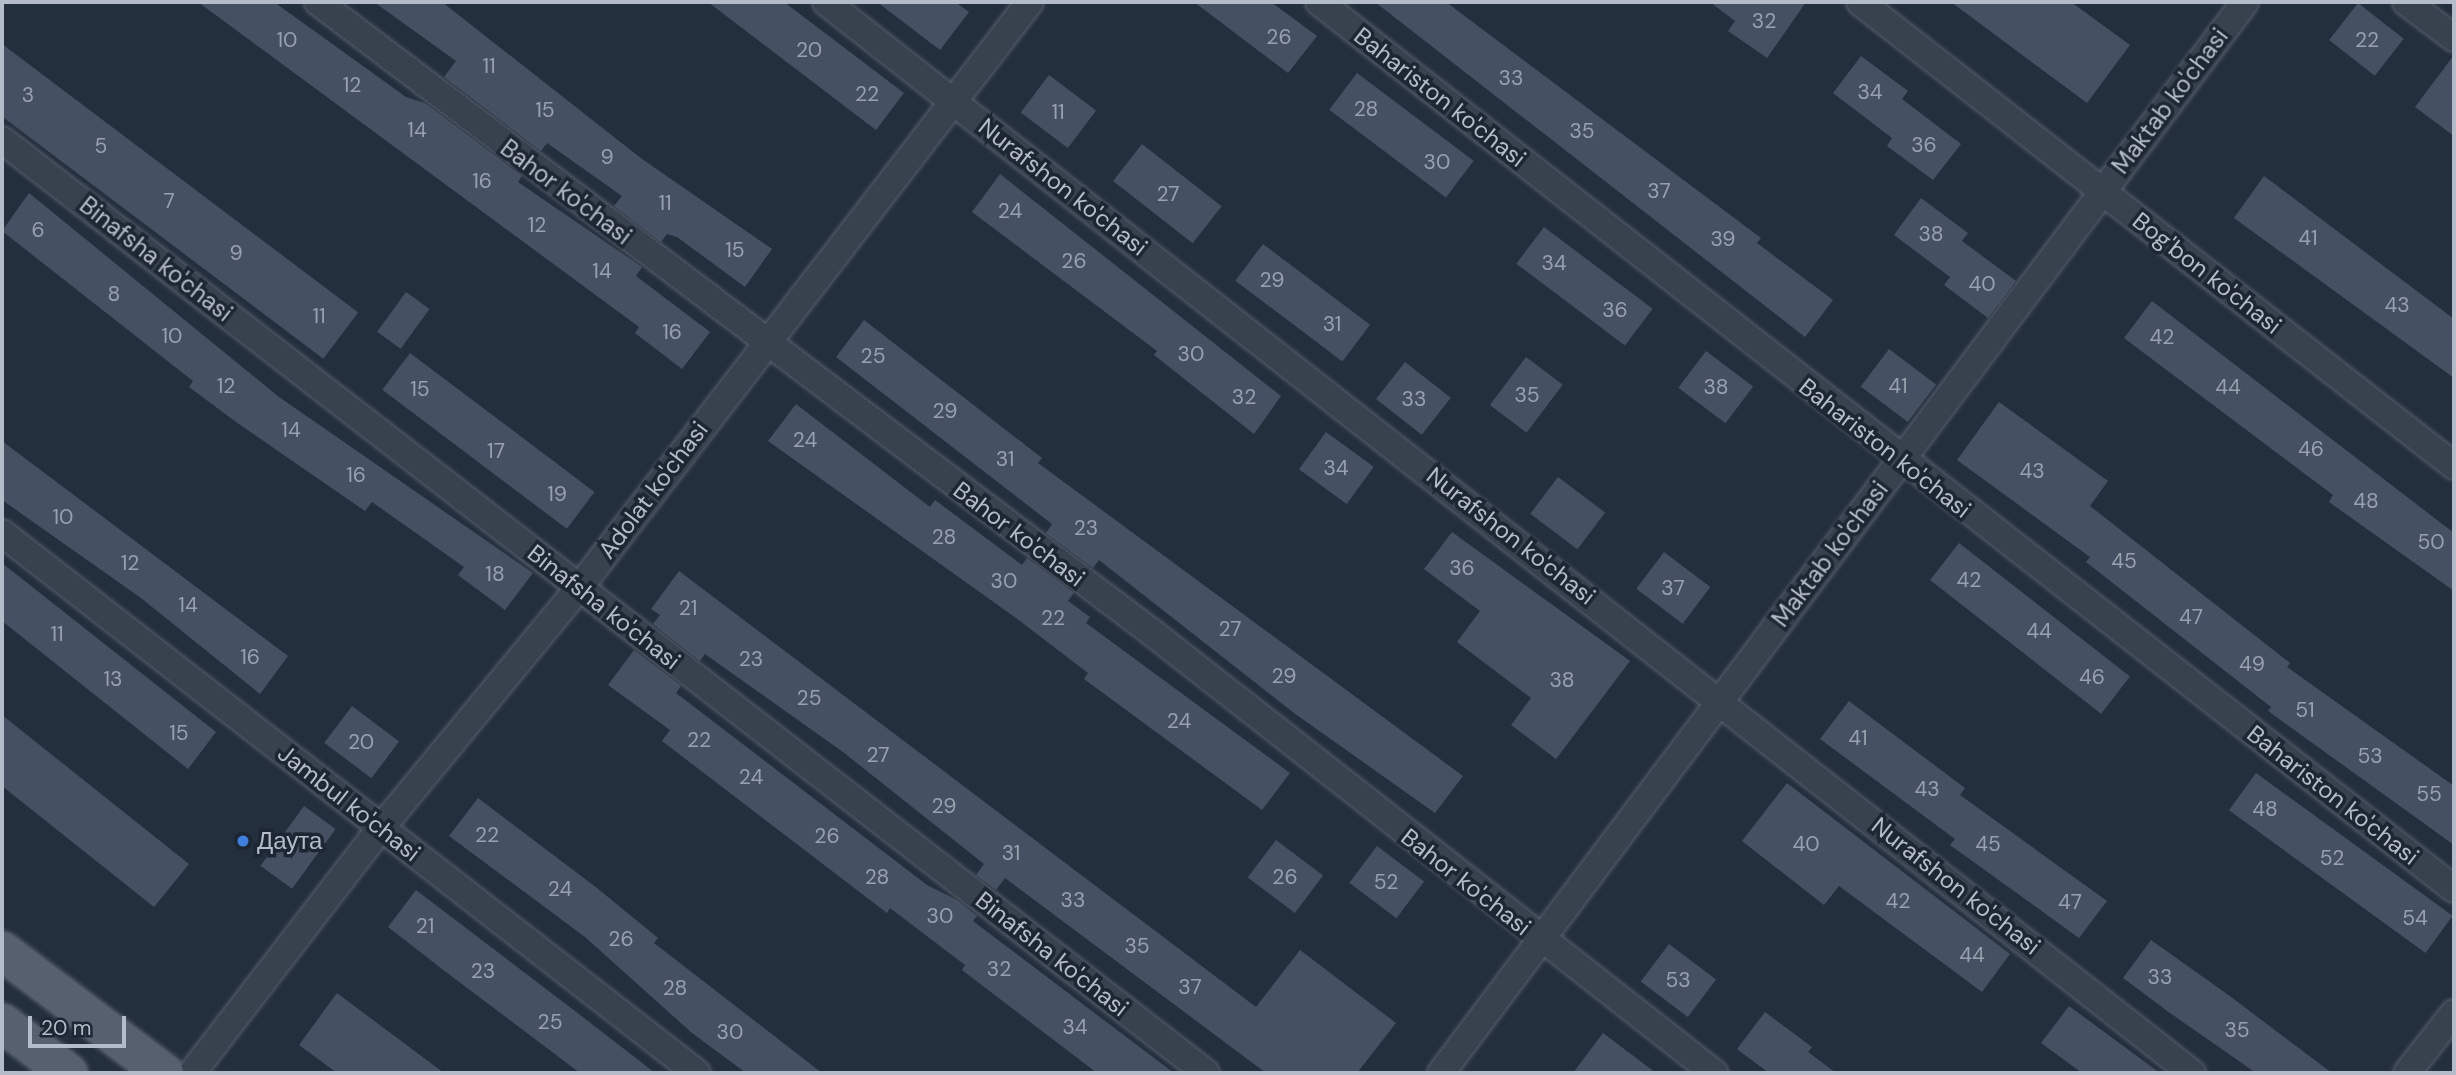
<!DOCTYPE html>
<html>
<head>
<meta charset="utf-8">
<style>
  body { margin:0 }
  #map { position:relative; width:2456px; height:1075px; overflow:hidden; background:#242f3e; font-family:"DM Sans",sans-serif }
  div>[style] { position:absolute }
  .building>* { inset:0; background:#455162; transform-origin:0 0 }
  .roads { filter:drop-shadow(0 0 2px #565f6c) drop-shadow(0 0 2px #565f6c) }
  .minor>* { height:26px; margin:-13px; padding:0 13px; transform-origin:13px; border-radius:13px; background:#38414e }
  .primary>* { height:38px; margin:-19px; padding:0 19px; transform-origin:19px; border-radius:19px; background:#56606e }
  .dots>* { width:19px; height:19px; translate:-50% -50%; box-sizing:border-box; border:4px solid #1d2633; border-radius:50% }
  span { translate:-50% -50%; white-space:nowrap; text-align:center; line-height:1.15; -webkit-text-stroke:7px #1d2633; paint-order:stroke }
  .number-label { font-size:21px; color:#98a1af }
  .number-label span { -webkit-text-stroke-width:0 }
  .street-label { font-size:24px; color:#b4bcc9 }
  .poi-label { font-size:24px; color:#b4bcc9 }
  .left { translate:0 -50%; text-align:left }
  .frame { position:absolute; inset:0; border:4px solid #b4bcc9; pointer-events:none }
  .scale { position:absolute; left:28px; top:1016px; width:98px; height:32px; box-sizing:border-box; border:4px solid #b4bcc9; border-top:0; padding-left:9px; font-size:21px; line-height:24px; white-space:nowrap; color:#b4bcc9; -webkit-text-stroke:5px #1d2633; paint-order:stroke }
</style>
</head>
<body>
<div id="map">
  <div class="building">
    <i style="clip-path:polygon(198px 2px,274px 2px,406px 97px,425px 103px,522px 176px,518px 182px,642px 267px,636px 276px,710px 332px,682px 369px,635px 333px,639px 327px)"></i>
    <i style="clip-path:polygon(374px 2px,442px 2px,642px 159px,772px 249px,745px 287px,677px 237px,667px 234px,661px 242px,614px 206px,622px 196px,547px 143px,541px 151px,444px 77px,456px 61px)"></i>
    <i style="clip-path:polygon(708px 2px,784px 2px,904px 93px,876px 130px)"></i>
    <i style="clip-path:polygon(877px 2px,955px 2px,969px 12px,940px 50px)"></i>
    <i style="clip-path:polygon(1194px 2px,1271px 2px,1317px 36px,1288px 73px)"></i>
    <i style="clip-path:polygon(1375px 2px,1446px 2px,1761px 238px,1757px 243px,1833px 300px,1805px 337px)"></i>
    <i style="clip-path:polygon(1710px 2px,1806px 2px,1767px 58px,1728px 31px,1735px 21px)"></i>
    <i style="clip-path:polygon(1951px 2px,2071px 2px,2130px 45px,2087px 103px)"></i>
    <i style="left:2358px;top:3px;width:58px;height:47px;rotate:38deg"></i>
    <i style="left:2px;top:44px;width:446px;height:58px;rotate:37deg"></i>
    <i style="clip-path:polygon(2454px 55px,2454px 136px,2415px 107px)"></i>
    <i style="clip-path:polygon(1861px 56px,1908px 91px,1902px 99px,1961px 144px,1933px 180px,1887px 146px,1892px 138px,1833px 93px)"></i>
    <i style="left:1357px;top:73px;width:146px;height:46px;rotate:37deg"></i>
    <i style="left:1049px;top:75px;width:59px;height:47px;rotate:37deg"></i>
    <i style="left:1142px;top:144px;width:101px;height:47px;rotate:38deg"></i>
    <i style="clip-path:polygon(1000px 174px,1281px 396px,1254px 434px,1154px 355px,1157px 351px,972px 212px)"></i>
    <i style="clip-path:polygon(2264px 176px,2454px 319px,2454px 378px,2234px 218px)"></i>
    <i style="clip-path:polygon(29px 193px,279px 397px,533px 573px,505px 610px,458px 575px,464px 567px,372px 502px,365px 511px,236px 422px,189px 387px,193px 381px,2px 231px)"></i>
    <i style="clip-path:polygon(1921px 198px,1968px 233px,1962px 241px,2016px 281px,1988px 318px,1944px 285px,1950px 277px,1894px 235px)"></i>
    <i style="left:1544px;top:227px;width:136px;height:46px;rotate:37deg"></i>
    <i style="left:1263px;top:244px;width:134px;height:46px;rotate:37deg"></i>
    <i style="left:406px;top:292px;width:29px;height:49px;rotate:36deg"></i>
    <i style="clip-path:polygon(2152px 301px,2454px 533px,2454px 591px,2329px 502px,2333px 495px,2124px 338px)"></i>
    <i style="clip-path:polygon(864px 320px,1042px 458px,1038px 463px,1463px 776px,1435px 813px,1294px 713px,1099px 560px,1093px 568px,1046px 533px,1052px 524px,836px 357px)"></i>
    <i style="left:1889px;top:349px;width:59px;height:47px;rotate:37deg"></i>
    <i style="left:1706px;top:351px;width:59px;height:46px;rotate:37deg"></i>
    <i style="left:410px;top:353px;width:231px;height:46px;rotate:37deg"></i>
    <i style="left:1526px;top:357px;width:46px;height:60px;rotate:37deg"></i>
    <i style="left:1405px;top:362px;width:58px;height:47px;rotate:38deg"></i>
    <i style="clip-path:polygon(1999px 402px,2108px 481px,2090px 506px,2290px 663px,2287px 667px,2454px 786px,2454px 845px,2268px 711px,2271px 707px,2086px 562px,2090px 557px,1957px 460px)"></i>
    <i style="clip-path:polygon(796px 404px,930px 507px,935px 500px,1022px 565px,1027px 558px,1074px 593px,1068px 601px,1090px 617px,1086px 623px,1290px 773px,1262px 810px,1084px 679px,1088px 673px,1016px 618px,768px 441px)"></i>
    <i style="left:1326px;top:432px;width:59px;height:46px;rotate:36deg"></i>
    <i style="clip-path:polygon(2px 441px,288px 656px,260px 694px,141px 598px,2px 500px)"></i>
    <i style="left:1558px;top:477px;width:59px;height:46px;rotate:37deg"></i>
    <i style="clip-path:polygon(1452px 532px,1630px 661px,1556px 759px,1511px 725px,1531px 698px,1457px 642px,1480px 611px,1424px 569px)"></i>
    <i style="left:1959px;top:543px;width:217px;height:47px;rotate:38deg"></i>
    <i style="left:1664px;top:552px;width:58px;height:46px;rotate:37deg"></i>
    <i style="clip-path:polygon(2px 563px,216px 732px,188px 769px,2px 621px)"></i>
    <i style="clip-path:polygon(679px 571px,1256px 1007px,1300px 950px,1396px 1023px,1357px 1073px,1266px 1073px,1005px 878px,996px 890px,976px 875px,984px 864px,843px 752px,705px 654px,700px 661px,653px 624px,660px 615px,651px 609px)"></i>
    <i style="clip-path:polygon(634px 650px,681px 686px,676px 693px,927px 885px,957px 900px,977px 916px,973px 921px,1174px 1073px,1097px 1073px,962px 970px,965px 965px,890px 908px,887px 913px,662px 741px,670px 730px,608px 685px)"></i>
    <i style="clip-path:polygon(1849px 701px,1965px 788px,1960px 795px,2107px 901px,2079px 938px,1950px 845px,1955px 839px,1820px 739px)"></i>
    <i style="left:352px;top:706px;width:59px;height:46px;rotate:37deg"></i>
    <i style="clip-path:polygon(2px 715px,189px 864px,154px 907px,2px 786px)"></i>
    <i style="left:2256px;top:773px;width:243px;height:46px;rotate:36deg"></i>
    <i style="clip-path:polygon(1787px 783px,2010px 954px,1982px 992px,1839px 886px,1824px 905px,1742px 841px)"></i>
    <i style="clip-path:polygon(478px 798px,597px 888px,658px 938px,654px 943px,822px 1073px,746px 1073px,692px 1033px,585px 937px,449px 836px)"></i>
    <i style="left:304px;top:806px;width:39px;height:74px;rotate:36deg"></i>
    <i style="left:1276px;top:840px;width:59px;height:47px;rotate:37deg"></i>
    <i style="left:1377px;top:846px;width:59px;height:46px;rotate:37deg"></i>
    <i style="clip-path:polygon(416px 890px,588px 1021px,655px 1073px,580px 1073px,446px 972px,388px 927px)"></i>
    <i style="clip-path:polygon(2151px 940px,2227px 994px,2332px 1073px,2256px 1073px,2170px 1013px,2123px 978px)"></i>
    <i style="left:1669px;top:944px;width:59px;height:47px;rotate:37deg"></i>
    <i style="clip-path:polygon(337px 993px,444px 1073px,337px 1073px,299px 1045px)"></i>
    <i style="clip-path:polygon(2069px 1006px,2160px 1073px,2082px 1073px,2041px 1043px)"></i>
    <i style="clip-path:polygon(1765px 1012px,1812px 1047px,1808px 1052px,1836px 1073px,1769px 1073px,1737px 1049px)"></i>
    <i style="clip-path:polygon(1603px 1033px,1656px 1073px,1573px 1073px)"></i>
  </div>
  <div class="roads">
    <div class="minor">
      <i style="left:318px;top:2px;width:1048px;rotate:37.09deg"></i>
      <i style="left:1154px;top:634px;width:712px;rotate:38.09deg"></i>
      <i style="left:826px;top:2px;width:1736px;rotate:38.1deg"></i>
      <i style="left:1319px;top:2px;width:1440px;rotate:38.01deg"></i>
      <i style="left:1860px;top:2px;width:754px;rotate:37.99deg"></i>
      <i style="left:2406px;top:2px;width:60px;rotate:36.9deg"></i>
      <i style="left:2px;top:140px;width:1523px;rotate:37.77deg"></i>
      <i style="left:2px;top:533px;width:880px;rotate:37.85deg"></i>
      <i style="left:192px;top:1073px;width:309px;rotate:-52.4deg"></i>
      <i style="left:381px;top:828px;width:311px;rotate:-50.5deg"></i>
      <i style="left:579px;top:588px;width:739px;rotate:-52.42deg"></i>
      <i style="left:1441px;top:1073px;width:1339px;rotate:-53.1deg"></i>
      <i style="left:2407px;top:1073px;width:76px;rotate:-51.9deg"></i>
    </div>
    <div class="primary">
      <i style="left:2px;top:951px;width:203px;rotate:37deg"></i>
      <i style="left:2px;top:1023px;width:83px;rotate:37.1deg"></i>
    </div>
  </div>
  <div class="dots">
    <i style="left:243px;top:841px;background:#3f7fe0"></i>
  </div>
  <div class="number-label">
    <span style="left:1764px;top:21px">32</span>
    <span style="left:1279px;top:37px">26</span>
    <span style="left:287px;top:40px">10</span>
    <span style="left:2367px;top:40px">22</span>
    <span style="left:809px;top:50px">20</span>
    <span style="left:489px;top:66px">11</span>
    <span style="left:1511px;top:78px">33</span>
    <span style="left:352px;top:85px">12</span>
    <span style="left:1870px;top:92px">34</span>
    <span style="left:867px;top:94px">22</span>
    <span style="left:28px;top:95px">3</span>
    <span style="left:1366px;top:109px">28</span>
    <span style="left:545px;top:110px">15</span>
    <span style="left:1058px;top:112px">11</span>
    <span style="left:417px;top:130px">14</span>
    <span style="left:1582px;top:131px">35</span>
    <span style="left:1924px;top:145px">36</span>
    <span style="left:101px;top:146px">5</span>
    <span style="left:607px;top:157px">9</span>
    <span style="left:1437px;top:162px">30</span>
    <span style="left:482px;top:181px">16</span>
    <span style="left:1659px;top:191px">37</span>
    <span style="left:1168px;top:194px">27</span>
    <span style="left:169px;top:201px">7</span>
    <span style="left:665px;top:203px">11</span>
    <span style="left:1010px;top:211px">24</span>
    <span style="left:537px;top:225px">12</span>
    <span style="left:38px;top:230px">6</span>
    <span style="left:1931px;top:234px">38</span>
    <span style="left:2308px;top:238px">41</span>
    <span style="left:1723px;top:239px">39</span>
    <span style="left:735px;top:250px">15</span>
    <span style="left:236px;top:253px">9</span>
    <span style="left:1074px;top:261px">26</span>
    <span style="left:1554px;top:263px">34</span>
    <span style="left:602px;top:271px">14</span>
    <span style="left:1272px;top:280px">29</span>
    <span style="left:1982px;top:284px">40</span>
    <span style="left:114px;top:294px">8</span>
    <span style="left:2397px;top:305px">43</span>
    <span style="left:1615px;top:310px">36</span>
    <span style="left:319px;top:316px">11</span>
    <span style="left:1332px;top:324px">31</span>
    <span style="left:672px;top:332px">16</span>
    <span style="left:172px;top:336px">10</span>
    <span style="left:2162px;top:337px">42</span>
    <span style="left:1191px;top:354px">30</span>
    <span style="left:873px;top:356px">25</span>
    <span style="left:226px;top:386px">12</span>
    <span style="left:1898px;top:386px">41</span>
    <span style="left:1716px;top:387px">38</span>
    <span style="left:2228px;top:387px">44</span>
    <span style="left:420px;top:389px">15</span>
    <span style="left:1527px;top:395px">35</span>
    <span style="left:1244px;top:397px">32</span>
    <span style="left:1414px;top:399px">33</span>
    <span style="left:945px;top:411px">29</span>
    <span style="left:291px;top:430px">14</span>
    <span style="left:805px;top:440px">24</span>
    <span style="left:2311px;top:449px">46</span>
    <span style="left:496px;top:451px">17</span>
    <span style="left:1005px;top:459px">31</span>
    <span style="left:1336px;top:468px">34</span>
    <span style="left:2032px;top:471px">43</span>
    <span style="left:356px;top:475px">16</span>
    <span style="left:557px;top:494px">19</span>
    <span style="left:2366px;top:501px">48</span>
    <span style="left:63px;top:517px">10</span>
    <span style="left:1086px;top:528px">23</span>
    <span style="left:944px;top:537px">28</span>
    <span style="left:2431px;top:542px">50</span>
    <span style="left:2124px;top:561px">45</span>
    <span style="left:130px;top:563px">12</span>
    <span style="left:1462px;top:568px">36</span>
    <span style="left:495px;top:574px">18</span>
    <span style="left:1969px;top:580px">42</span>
    <span style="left:1004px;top:581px">30</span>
    <span style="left:1673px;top:588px">37</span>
    <span style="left:188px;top:605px">14</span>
    <span style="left:688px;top:608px">21</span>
    <span style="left:2191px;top:617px">47</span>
    <span style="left:1053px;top:618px">22</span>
    <span style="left:1230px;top:629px">27</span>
    <span style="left:2039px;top:631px">44</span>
    <span style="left:57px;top:634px">11</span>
    <span style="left:250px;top:657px">16</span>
    <span style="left:751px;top:659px">23</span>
    <span style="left:2252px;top:664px">49</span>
    <span style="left:1284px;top:676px">29</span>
    <span style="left:2092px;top:677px">46</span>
    <span style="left:113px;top:679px">13</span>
    <span style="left:1562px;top:680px">38</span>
    <span style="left:809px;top:698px">25</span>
    <span style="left:2305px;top:710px">51</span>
    <span style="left:1179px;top:721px">24</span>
    <span style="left:179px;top:733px">15</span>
    <span style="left:1858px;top:738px">41</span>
    <span style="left:699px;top:740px">22</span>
    <span style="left:361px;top:742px">20</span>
    <span style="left:878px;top:755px">27</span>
    <span style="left:2370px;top:756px">53</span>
    <span style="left:751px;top:777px">24</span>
    <span style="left:1927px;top:789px">43</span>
    <span style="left:2429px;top:794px">55</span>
    <span style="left:944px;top:806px">29</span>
    <span style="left:2265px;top:809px">48</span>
    <span style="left:487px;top:835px">22</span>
    <span style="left:827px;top:836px">26</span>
    <span style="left:1806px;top:844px">40</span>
    <span style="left:1988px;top:844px">45</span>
    <span style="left:1011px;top:853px">31</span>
    <span style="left:2332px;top:858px">52</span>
    <span style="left:877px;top:877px">28</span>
    <span style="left:1285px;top:877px">26</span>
    <span style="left:1386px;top:882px">52</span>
    <span style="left:560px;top:889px">24</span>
    <span style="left:1073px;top:900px">33</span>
    <span style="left:1898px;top:901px">42</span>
    <span style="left:2070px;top:902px">47</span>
    <span style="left:940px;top:916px">30</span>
    <span style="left:2415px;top:918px">54</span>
    <span style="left:425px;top:926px">21</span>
    <span style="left:621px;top:939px">26</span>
    <span style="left:1137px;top:946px">35</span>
    <span style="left:1972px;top:955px">44</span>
    <span style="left:999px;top:969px">32</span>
    <span style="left:483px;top:971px">23</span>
    <span style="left:2160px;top:977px">33</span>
    <span style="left:1678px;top:980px">53</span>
    <span style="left:1190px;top:987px">37</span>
    <span style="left:675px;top:988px">28</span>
    <span style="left:550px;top:1022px">25</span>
    <span style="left:1075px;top:1027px">34</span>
    <span style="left:2237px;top:1030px">35</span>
    <span style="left:730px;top:1032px">30</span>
  </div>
  <div class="street-label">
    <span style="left:1440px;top:97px;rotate:38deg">Bahariston ko'chasi</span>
    <span style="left:2170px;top:101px;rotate:-53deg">Maktab ko'chasi</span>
    <span style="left:1063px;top:187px;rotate:38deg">Nurafshon ko'chasi</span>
    <span style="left:566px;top:192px;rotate:37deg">Bahor ko'chasi</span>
    <span style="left:156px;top:259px;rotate:38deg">Binafsha ko'chasi</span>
    <span style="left:2207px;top:273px;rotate:38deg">Bog'bon ko'chasi</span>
    <span style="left:1885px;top:448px;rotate:38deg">Bahariston ko'chasi</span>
    <span style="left:653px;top:490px;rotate:-53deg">Adolat ko'chasi</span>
    <span style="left:1019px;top:534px;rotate:37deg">Bahor ko'chasi</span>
    <span style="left:1511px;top:536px;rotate:38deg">Nurafshon ko'chasi</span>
    <span style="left:1830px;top:554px;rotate:-53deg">Maktab ko'chasi</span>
    <span style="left:604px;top:607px;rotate:38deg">Binafsha ko'chasi</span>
    <span style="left:2333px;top:795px;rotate:38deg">Bahariston ko'chasi</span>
    <span style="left:349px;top:803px;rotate:38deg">Jambul ko'chasi</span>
    <span style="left:1466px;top:882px;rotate:38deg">Bahor ko'chasi</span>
    <span style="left:1956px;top:886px;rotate:38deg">Nurafshon ko'chasi</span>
    <span style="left:1052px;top:954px;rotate:38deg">Binafsha ko'chasi</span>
  </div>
  <div class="poi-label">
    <span class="left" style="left:257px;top:841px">Даута</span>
  </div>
  <div class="frame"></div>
  <div class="scale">20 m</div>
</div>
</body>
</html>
